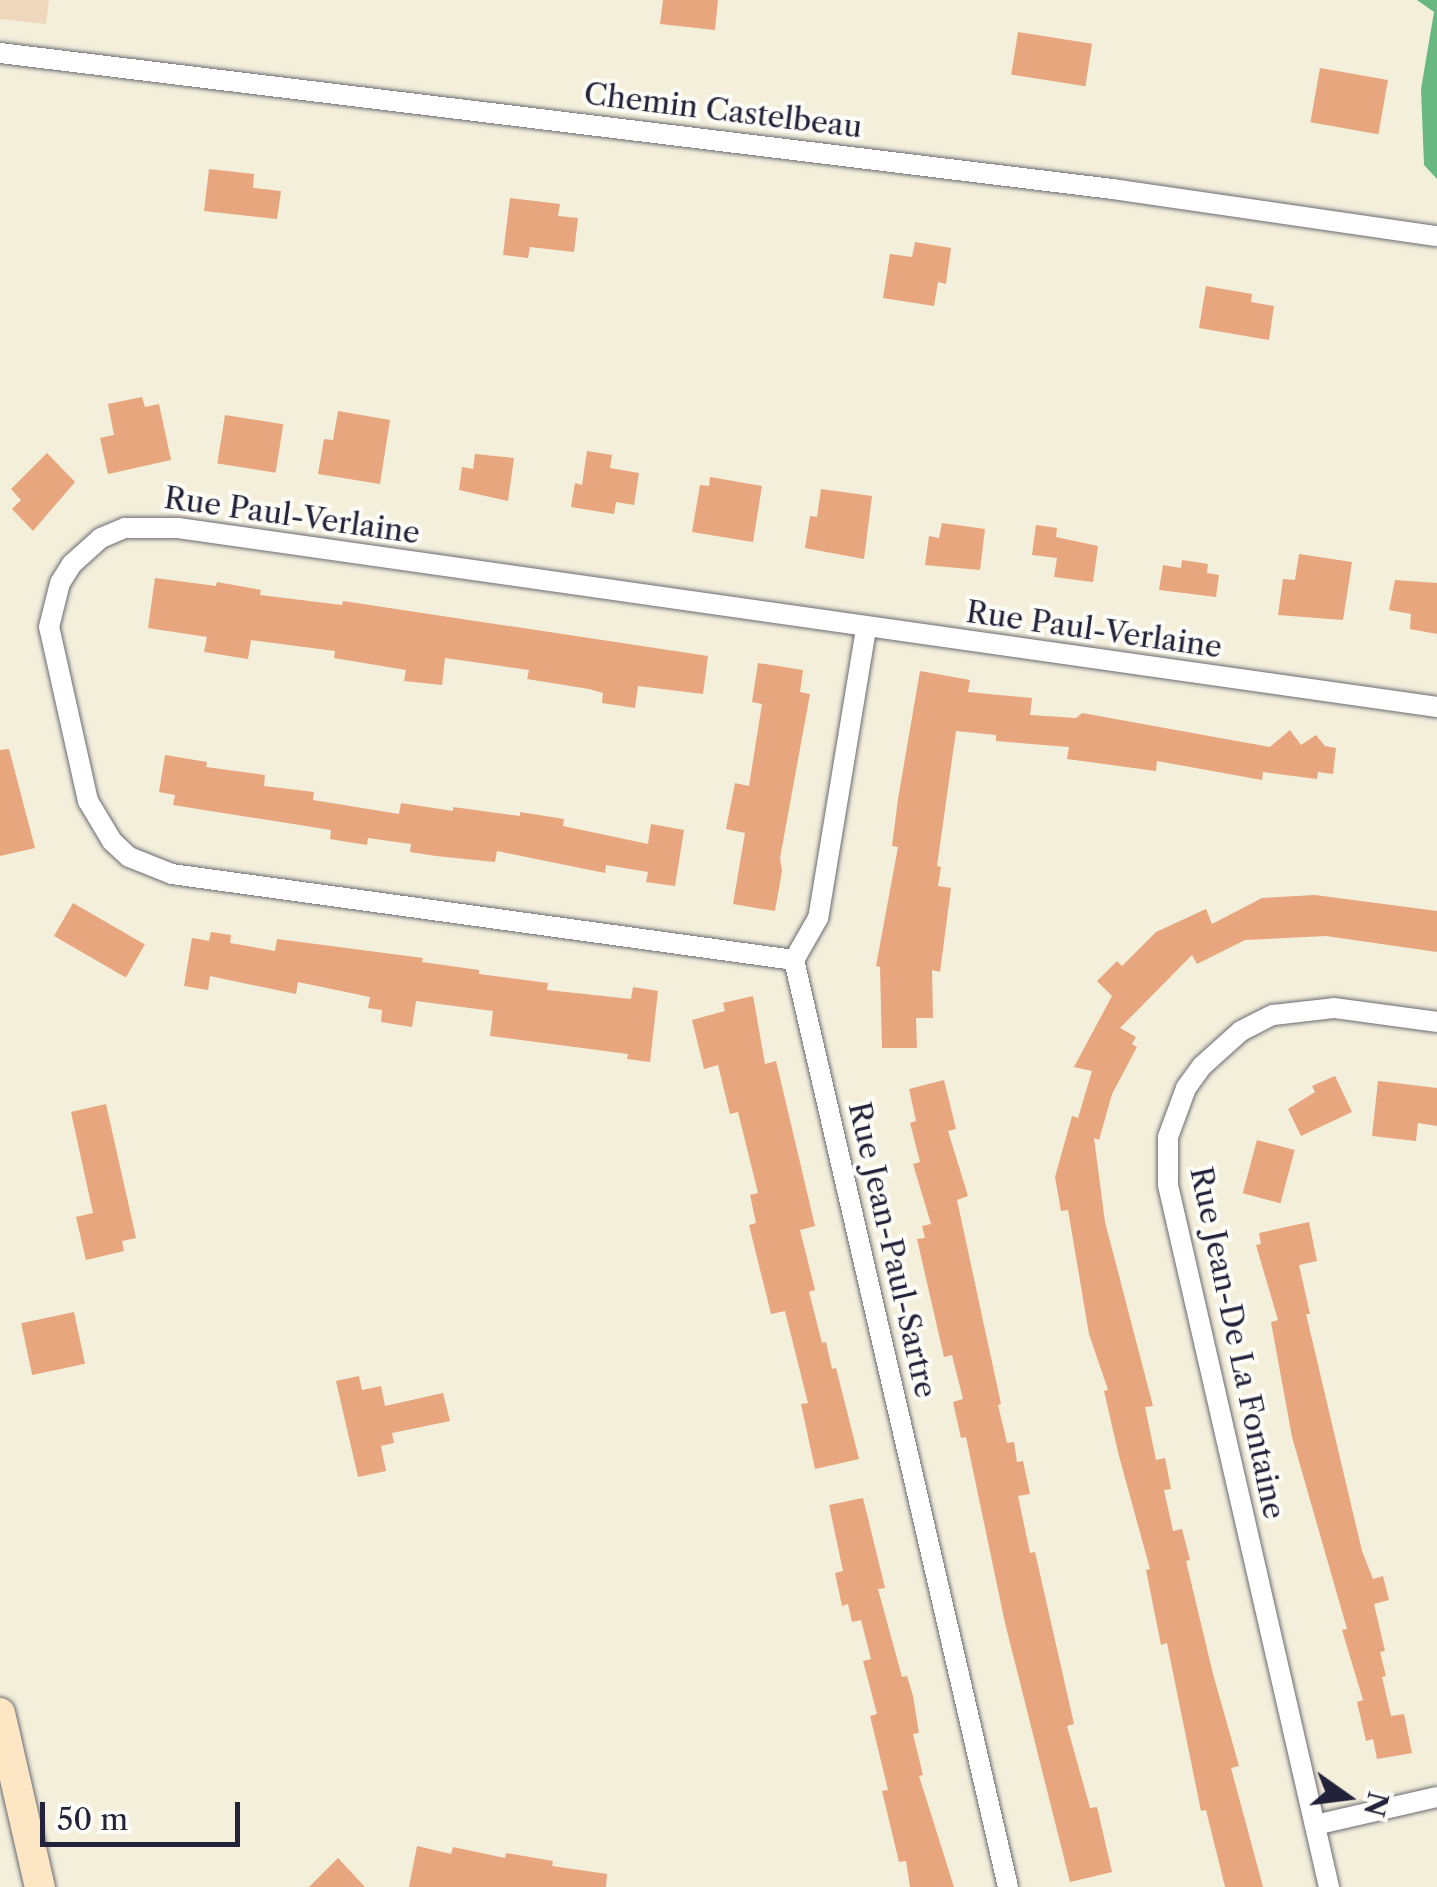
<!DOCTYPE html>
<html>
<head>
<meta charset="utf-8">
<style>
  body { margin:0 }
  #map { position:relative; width:1437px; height:1887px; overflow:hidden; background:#f3efdb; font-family:"Libre Caslon Text",serif }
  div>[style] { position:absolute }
  .built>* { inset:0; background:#eed7bb }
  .forest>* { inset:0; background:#69b882 }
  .building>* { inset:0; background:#e7a67e; transform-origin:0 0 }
  .roads { filter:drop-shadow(0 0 2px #6b6a73) drop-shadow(0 0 2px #6b6a73) }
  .minor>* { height:20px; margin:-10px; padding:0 10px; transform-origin:10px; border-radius:10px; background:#fff }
  .secondary>* { height:30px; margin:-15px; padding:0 15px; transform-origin:15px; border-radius:15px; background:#fce6c4 }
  span { translate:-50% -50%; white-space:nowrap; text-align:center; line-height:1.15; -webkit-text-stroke:8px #fdfcf7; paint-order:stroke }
  .street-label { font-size:30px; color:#22223b }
  .north { position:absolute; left:1297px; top:1747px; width:100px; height:100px; -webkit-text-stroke:8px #fdfcf7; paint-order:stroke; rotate:104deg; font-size:28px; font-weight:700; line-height:40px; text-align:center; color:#22223b }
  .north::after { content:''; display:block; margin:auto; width:35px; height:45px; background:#22223b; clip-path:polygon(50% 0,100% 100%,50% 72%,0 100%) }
  .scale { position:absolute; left:40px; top:1802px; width:200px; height:45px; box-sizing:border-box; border:5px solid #22223b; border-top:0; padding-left:12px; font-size:30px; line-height:35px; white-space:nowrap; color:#22223b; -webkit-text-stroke:8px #fdfcf7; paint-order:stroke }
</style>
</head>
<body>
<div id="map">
  <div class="built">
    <i style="clip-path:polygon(0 0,49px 0,46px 24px,0 19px)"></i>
  </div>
  <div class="forest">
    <i style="clip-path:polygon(1417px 0,1437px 0,1437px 179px,1424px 165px,1421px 89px,1434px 12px)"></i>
  </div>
  <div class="building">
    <i style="clip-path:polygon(663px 0,718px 0,715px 30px,660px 24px)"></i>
    <i style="left:1018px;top:32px;width:75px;height:43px;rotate:9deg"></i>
    <i style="left:1320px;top:68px;width:69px;height:55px;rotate:10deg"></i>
    <i style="clip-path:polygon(209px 169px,254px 174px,253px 188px,281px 191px,277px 219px,204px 211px)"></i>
    <i style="clip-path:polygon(510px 198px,560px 204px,558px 216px,578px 218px,574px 252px,530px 247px,528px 258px,503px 255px)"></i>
    <i style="clip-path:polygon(915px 242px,951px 248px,946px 284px,938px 282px,934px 306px,883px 298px,890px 254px,912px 257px)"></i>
    <i style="clip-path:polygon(1206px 286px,1252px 294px,1251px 302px,1274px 306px,1269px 340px,1199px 328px)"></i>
    <i style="clip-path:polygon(142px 397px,145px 407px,159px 404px,171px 460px,108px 474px,100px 438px,114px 435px,108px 404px)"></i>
    <i style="clip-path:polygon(338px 411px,390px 420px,380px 484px,318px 474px,324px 439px,333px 440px)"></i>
    <i style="left:225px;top:415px;width:59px;height:49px;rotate:9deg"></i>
    <i style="clip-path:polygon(587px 451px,612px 455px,610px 468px,639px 473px,634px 505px,616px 502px,614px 514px,571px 507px,575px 483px,582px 485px)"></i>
    <i style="clip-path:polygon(47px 453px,75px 482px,33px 531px,12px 509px,21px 500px,11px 489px)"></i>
    <i style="clip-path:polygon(475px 454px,514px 458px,508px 501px,459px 490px,462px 467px,473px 469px)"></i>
    <i style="clip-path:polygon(710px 477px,762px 486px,753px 542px,692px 532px,700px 485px,709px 486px)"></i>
    <i style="clip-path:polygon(821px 489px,872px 496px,864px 559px,805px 548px,810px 516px,817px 517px)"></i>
    <i style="clip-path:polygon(942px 523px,985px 529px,980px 570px,925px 565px,929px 536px,939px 538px)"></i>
    <i style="clip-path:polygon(1036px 525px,1057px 528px,1056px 537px,1098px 546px,1093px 582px,1054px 577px,1057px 558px,1032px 555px)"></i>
    <i style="clip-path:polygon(1299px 554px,1352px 562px,1343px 620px,1278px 615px,1283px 579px,1295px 580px)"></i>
    <i style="clip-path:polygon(1182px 560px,1208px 564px,1207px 573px,1219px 575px,1216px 597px,1159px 590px,1163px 565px,1181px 568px)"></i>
    <i style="clip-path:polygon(155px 578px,216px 586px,217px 582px,261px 590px,260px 595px,342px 605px,343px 601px,708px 656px,703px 694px,638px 686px,635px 708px,602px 703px,603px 693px,589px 689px,527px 679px,529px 670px,445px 658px,442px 685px,404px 681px,406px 670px,334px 658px,335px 651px,251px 640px,248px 659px,204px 652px,207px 637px,148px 628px)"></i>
    <i style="clip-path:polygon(1395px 580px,1437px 583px,1437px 634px,1410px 629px,1411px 614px,1389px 610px)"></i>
    <i style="clip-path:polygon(758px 663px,803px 670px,800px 692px,810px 694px,780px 858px,782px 871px,775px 911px,733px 904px,745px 833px,726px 829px,735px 783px,749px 786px,762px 704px,752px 702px)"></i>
    <i style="clip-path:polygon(920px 671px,970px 680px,968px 692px,1032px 698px,1030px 715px,1076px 718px,1082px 713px,1270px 747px,1290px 730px,1301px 745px,1316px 735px,1325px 746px,1336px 748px,1333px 774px,1318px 772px,1317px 779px,1263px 772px,1262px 780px,1157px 761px,1156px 771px,1067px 759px,1069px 747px,996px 741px,996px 735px,956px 731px,937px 866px,941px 867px,938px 886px,951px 888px,940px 972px,932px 970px,933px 1018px,916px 1018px,917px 1048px,882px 1048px,880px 967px,876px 966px,898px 847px,892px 846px,898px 799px)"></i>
    <i style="clip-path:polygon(9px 749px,35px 848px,0 856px,0 750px)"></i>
    <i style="clip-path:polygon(165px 755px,207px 762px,206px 767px,265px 775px,264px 786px,314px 792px,313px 800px,399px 814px,401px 803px,453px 811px,453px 807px,520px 816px,520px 812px,564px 819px,563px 826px,648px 844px,651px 824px,684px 830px,675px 886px,646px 882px,648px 872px,606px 865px,605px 873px,497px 851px,495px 862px,436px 856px,410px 852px,411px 844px,368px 838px,367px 845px,330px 839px,331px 830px,173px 805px,175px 795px,159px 792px)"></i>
    <i style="clip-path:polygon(1315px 895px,1437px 911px,1437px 952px,1326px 936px,1245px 940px,1197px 964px,1192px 955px,1120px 1028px,1136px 1037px,1132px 1044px,1137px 1047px,1112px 1094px,1099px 1140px,1094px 1138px,1105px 1222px,1153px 1406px,1145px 1407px,1156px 1460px,1165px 1458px,1171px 1489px,1164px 1490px,1173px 1531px,1182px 1529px,1190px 1560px,1186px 1561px,1213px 1674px,1239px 1766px,1231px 1768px,1263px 1887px,1225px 1887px,1206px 1810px,1201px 1811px,1167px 1643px,1161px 1645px,1146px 1570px,1150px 1569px,1119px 1456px,1104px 1391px,1108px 1390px,1089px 1334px,1068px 1210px,1061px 1211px,1055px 1177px,1072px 1116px,1078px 1118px,1092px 1071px,1074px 1067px,1112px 996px,1097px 981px,1117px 961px,1122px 966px,1156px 932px,1206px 909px,1212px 924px,1262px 898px)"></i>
    <i style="left:73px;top:903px;width:83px;height:38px;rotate:30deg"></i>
    <i style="clip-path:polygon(211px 932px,231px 935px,230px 943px,275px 951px,277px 939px,423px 958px,422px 962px,479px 970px,479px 974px,548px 983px,547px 990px,631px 999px,633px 987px,658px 991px,650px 1062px,627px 1059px,628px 1054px,490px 1036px,493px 1011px,416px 1001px,412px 1027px,381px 1022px,382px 1010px,368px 1008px,370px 997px,298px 982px,296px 994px,210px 976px,208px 990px,184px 986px,192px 938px,209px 941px)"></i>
    <i style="clip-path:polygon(753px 996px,765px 1064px,776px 1061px,815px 1226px,800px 1230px,815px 1290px,809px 1292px,822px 1343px,826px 1342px,832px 1369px,836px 1368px,859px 1459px,815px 1469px,801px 1404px,808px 1403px,785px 1311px,771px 1314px,749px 1225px,756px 1223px,750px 1195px,758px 1193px,738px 1112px,730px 1114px,718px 1065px,704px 1069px,692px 1020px,725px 1011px,723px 1003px)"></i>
    <i style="clip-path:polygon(1335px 1076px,1352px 1112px,1301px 1136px,1288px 1109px,1315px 1092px,1312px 1086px)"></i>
    <i style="clip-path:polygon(944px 1080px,956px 1129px,948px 1131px,968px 1196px,957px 1200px,1001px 1404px,998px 1405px,1007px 1443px,1014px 1442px,1017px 1462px,1023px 1461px,1030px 1494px,1018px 1496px,1030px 1553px,1035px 1552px,1074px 1724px,1067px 1726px,1090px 1808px,1097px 1807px,1112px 1872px,1070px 1882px,1005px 1623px,966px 1437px,961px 1438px,953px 1402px,963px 1399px,952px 1355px,944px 1357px,917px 1239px,925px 1238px,922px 1226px,931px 1224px,913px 1164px,920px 1162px,910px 1123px,916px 1121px,909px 1089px)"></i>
    <i style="clip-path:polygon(1378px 1081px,1437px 1088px,1437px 1126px,1418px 1123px,1416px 1141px,1372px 1136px)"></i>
    <i style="clip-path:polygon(106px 1104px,136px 1238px,122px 1241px,124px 1251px,86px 1260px,76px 1217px,93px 1213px,71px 1112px)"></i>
    <i style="left:1257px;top:1140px;width:39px;height:55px;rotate:15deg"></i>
    <i style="clip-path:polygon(1309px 1222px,1317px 1261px,1299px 1265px,1310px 1314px,1306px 1314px,1362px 1551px,1373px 1579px,1383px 1576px,1389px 1600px,1374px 1604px,1385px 1651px,1380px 1652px,1386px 1676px,1382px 1677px,1391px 1716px,1404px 1714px,1412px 1753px,1377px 1759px,1373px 1739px,1366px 1741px,1357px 1702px,1363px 1700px,1342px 1630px,1347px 1629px,1292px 1437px,1271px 1322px,1278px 1320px,1256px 1245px,1261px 1244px,1259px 1233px)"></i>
    <i style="left:74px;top:1312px;width:53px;height:54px;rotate:78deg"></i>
    <i style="clip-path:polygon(359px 1376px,362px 1390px,381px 1386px,385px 1406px,443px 1393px,450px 1421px,392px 1433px,394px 1443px,381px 1446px,386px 1471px,358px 1477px,336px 1381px)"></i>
    <i style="clip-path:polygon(863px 1498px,885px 1588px,878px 1589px,902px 1677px,907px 1676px,913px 1696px,919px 1733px,913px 1734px,923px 1775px,919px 1776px,954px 1887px,910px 1887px,906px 1861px,899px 1862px,882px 1791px,888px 1790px,870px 1716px,877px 1714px,863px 1661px,871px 1659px,861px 1620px,852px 1622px,848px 1604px,842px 1606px,835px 1573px,843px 1571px,829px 1505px)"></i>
    <i style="clip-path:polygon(417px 1846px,451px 1854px,453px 1847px,505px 1858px,506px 1853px,553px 1861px,552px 1866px,607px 1874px,606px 1887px,409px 1887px)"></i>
    <i style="clip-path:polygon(338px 1858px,365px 1887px,309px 1887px)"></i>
  </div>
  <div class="roads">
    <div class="minor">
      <i style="left:0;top:53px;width:1121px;rotate:6.97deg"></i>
      <i style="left:1113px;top:189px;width:327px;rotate:8.3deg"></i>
      <i style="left:866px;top:629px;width:293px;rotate:99.4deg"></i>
      <i style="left:818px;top:918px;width:48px;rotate:119.7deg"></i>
      <i style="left:794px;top:960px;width:951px;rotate:77deg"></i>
      <i style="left:794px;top:960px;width:628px;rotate:-172.13deg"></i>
      <i style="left:172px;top:874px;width:46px;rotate:-158.4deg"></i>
      <i style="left:129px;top:857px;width:23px;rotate:-137deg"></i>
      <i style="left:112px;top:841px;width:47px;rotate:-121deg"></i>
      <i style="left:88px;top:801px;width:178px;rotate:-102.6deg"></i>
      <i style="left:49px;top:627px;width:45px;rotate:-76deg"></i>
      <i style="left:60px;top:583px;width:22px;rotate:-58deg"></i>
      <i style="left:72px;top:564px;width:39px;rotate:-42deg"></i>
      <i style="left:101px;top:538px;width:26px;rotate:-23deg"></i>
      <i style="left:125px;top:528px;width:53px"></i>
      <i style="left:178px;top:528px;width:1272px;rotate:8.09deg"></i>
      <i style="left:1315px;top:1825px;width:125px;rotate:-12.9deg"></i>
      <i style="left:1329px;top:1887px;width:720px;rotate:-102.92deg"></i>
      <i style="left:1168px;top:1185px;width:48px;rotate:-90deg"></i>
      <i style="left:1168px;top:1137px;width:52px;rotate:-69.8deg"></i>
      <i style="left:1186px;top:1088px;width:27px;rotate:-54deg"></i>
      <i style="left:1202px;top:1066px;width:52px;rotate:-41.9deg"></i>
      <i style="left:1241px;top:1031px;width:36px;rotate:-27deg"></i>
      <i style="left:1273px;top:1015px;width:61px;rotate:-6.5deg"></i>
      <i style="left:1334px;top:1008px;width:104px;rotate:7.7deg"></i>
    </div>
    <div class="secondary">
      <i style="left:0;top:1713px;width:179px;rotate:77.1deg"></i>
    </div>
  </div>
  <div class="street-label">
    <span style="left:723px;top:111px;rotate:7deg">Chemin Castelbeau</span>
    <span style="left:292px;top:516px;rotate:8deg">Rue Paul-Verlaine</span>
    <span style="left:1094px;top:630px;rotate:8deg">Rue Paul-Verlaine</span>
    <span style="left:892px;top:1250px;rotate:77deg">Rue Jean-Paul-Sartre</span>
    <span style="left:1237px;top:1343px;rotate:78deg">Rue Jean-De La Fontaine</span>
  </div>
  <div class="north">N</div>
  <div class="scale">50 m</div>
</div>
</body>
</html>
